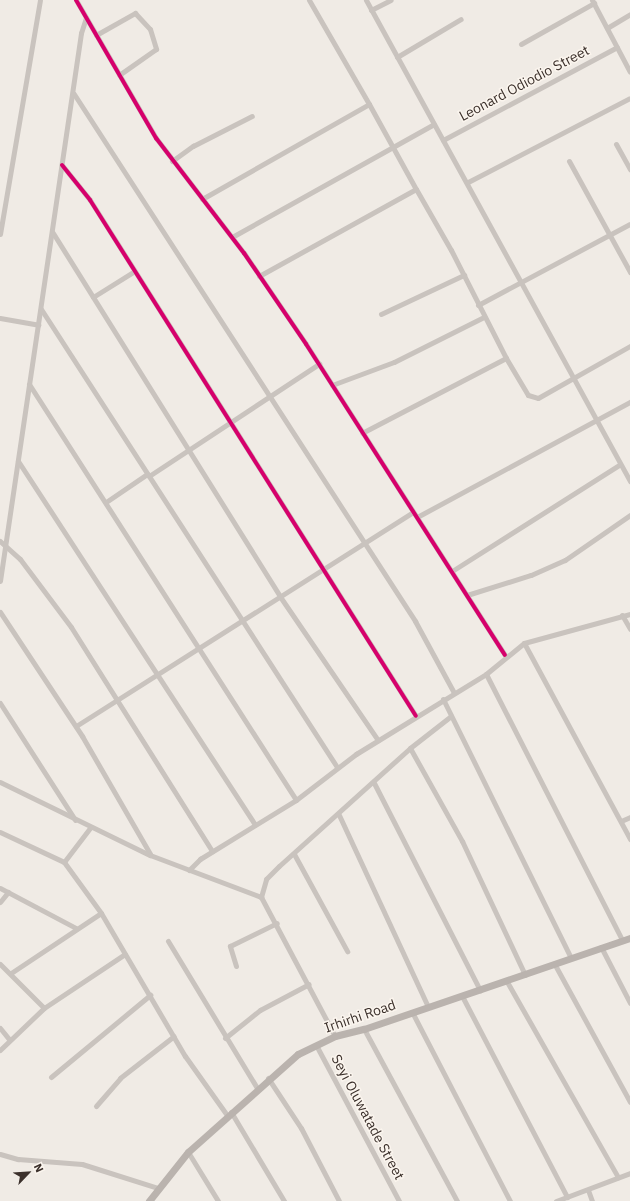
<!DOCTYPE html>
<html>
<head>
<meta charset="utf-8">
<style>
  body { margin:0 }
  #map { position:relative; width:630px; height:1201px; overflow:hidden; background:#f0ebe5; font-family:"IBM Plex Sans",sans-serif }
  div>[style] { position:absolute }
  .street>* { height:5px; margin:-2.5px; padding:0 2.5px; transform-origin:2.5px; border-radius:2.5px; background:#c9c3be }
  .secondary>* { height:7px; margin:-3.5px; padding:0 3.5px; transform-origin:3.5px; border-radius:3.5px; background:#bab3ae }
  .cycleway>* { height:4px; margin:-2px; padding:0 2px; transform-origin:2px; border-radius:2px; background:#d6006c }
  span { translate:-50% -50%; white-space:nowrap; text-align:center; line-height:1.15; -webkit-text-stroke:3px #fbf5ee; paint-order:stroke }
  .street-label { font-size:14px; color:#3b302b }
  .north { position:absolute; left:8px; top:1153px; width:40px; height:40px; -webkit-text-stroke:3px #fbf5ee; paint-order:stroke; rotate:65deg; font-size:11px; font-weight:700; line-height:16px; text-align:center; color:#3b302b }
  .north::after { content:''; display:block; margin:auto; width:14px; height:18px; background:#3b302b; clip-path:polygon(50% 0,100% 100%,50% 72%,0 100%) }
</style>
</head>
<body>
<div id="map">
  <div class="street">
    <i style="left:76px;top:0;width:160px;rotate:59.9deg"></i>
    <i style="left:156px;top:138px;width:145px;rotate:52.6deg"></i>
    <i style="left:244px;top:253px;width:110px;rotate:55.7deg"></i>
    <i style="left:306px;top:344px;width:369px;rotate:57.4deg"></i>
    <i style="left:309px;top:0;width:120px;rotate:60deg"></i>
    <i style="left:366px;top:0;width:549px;rotate:61.24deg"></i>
    <i style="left:592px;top:0;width:81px;rotate:62.2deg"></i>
    <i style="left:371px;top:10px;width:22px;rotate:-27deg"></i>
    <i style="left:607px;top:28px;width:27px;rotate:-31deg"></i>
    <i style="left:96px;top:35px;width:45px;rotate:-29.4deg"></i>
    <i style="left:135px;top:13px;width:22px;rotate:47deg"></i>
    <i style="left:150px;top:29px;width:21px;rotate:73deg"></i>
    <i style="left:156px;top:49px;width:45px;rotate:144.9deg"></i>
    <i style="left:521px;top:44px;width:84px;rotate:-29.3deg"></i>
    <i style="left:397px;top:57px;width:74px;rotate:-30.7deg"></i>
    <i style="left:74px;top:94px;width:628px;rotate:57.09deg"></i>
    <i style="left:415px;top:621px;width:80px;rotate:61.5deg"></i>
    <i style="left:443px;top:140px;width:197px;rotate:-28.1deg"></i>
    <i style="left:616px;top:144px;width:29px;rotate:61deg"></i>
    <i style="left:172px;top:161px;width:26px;rotate:-36deg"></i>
    <i style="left:193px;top:146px;width:66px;rotate:-27deg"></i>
    <i style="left:569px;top:161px;width:127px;rotate:61.2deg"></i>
    <i style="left:62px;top:165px;width:45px;rotate:51.3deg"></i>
    <i style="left:90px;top:200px;width:610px;rotate:57.72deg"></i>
    <i style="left:468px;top:182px;width:182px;rotate:-27.4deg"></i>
    <i style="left:202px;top:199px;width:192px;rotate:-29.6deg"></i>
    <i style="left:369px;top:104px;width:97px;rotate:61.1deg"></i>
    <i style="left:53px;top:233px;width:430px;rotate:58deg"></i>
    <i style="left:281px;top:598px;width:172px;rotate:55.7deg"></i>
    <i style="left:0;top:234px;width:237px;rotate:-80.3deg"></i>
    <i style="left:232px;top:237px;width:231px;rotate:-29.2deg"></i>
    <i style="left:259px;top:276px;width:179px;rotate:-29deg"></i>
    <i style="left:416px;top:189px;width:70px;rotate:60.2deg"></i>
    <i style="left:451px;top:250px;width:121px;rotate:63deg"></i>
    <i style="left:506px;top:358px;width:162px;rotate:152.5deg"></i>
    <i style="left:93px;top:297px;width:47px;rotate:-32deg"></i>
    <i style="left:478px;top:305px;width:172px;rotate:-28.1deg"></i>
    <i style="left:41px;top:309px;width:545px;rotate:57.13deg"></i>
    <i style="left:381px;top:314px;width:92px;rotate:-25.2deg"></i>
    <i style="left:0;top:318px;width:39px;rotate:10deg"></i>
    <i style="left:506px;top:358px;width:43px;rotate:59.3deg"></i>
    <i style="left:528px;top:395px;width:10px;rotate:17deg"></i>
    <i style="left:538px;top:398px;width:106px;rotate:-29.5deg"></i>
    <i style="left:29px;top:384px;width:494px;rotate:57.3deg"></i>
    <i style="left:332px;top:385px;width:66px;rotate:-20.4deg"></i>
    <i style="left:394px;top:362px;width:101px;rotate:-26.6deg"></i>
    <i style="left:18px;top:461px;width:434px;rotate:56.9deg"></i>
    <i style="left:149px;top:476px;width:204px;rotate:-33.4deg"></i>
    <i style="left:106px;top:502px;width:50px;rotate:-34.3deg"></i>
    <i style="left:417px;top:517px;width:242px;rotate:-28.4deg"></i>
    <i style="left:0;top:541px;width:27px;rotate:42deg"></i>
    <i style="left:20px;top:559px;width:85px;rotate:53.1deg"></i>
    <i style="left:71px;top:627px;width:265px;rotate:57.8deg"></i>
    <i style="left:452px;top:571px;width:198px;rotate:-32.4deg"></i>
    <i style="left:0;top:581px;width:554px;rotate:-81.59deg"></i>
    <i style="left:81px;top:33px;width:16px;rotate:-72deg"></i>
    <i style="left:467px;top:595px;width:67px;rotate:-17.4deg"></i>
    <i style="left:531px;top:575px;width:37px;rotate:-24deg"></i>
    <i style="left:565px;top:560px;width:79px;rotate:-34.7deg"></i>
    <i style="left:0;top:612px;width:149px;rotate:56.5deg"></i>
    <i style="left:82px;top:736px;width:136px;rotate:60deg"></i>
    <i style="left:622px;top:615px;width:16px;rotate:60deg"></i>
    <i style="left:524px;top:643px;width:223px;rotate:61.6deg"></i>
    <i style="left:486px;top:674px;width:299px;rotate:62.9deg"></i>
    <i style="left:443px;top:699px;width:289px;rotate:63.7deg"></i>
    <i style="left:0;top:703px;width:139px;rotate:57.3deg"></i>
    <i style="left:76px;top:726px;width:399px;rotate:-32.4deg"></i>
    <i style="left:410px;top:748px;width:107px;rotate:60.8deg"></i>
    <i style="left:462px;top:841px;width:148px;rotate:64.8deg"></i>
    <i style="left:0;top:782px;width:167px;rotate:26deg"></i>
    <i style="left:150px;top:855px;width:119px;rotate:20.7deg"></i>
    <i style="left:261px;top:897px;width:157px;rotate:62deg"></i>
    <i style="left:374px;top:783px;width:233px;rotate:62.9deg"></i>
    <i style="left:339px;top:815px;width:212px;rotate:65.1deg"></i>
    <i style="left:621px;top:821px;width:10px;rotate:-24deg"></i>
    <i style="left:0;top:832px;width:71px;rotate:25.1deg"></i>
    <i style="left:64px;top:862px;width:63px;rotate:54deg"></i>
    <i style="left:101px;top:913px;width:166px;rotate:59.6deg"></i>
    <i style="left:185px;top:1056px;width:72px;rotate:54.6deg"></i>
    <i style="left:294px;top:854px;width:111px;rotate:61.3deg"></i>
    <i style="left:64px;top:862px;width:43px;rotate:-52.6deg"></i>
    <i style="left:189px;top:870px;width:16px;rotate:-45deg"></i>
    <i style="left:200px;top:859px;width:113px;rotate:-31.6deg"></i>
    <i style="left:296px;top:800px;width:76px;rotate:-37.5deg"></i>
    <i style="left:356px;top:754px;width:153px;rotate:-31.6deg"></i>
    <i style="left:486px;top:674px;width:49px;rotate:-39.2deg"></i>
    <i style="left:524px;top:643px;width:110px;rotate:-15.3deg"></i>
    <i style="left:0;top:888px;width:86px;rotate:27.8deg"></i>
    <i style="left:261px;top:897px;width:19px;rotate:-74deg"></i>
    <i style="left:266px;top:879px;width:18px;rotate:-45deg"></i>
    <i style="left:279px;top:866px;width:176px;rotate:-42deg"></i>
    <i style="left:410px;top:748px;width:52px;rotate:-38deg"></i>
    <i style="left:0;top:902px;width:13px;rotate:-51deg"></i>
    <i style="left:168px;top:941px;width:172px;rotate:58.8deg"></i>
    <i style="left:601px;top:947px;width:63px;rotate:62.6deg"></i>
    <i style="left:0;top:964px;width:62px;rotate:45deg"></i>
    <i style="left:555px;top:965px;width:156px;rotate:61.3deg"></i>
    <i style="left:236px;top:966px;width:21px;rotate:-107deg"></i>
    <i style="left:230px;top:946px;width:52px;rotate:-26.1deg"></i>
    <i style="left:11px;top:973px;width:108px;rotate:-33.7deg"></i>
    <i style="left:506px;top:980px;width:227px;rotate:60.4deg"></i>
    <i style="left:462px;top:996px;width:227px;rotate:62.4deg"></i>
    <i style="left:412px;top:1012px;width:213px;rotate:62.6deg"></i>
    <i style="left:0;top:1028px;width:14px;rotate:51deg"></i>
    <i style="left:364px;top:1029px;width:196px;rotate:61.6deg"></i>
    <i style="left:225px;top:1038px;width:45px;rotate:-38.7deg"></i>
    <i style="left:260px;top:1010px;width:55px;rotate:-28deg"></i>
    <i style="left:316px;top:1045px;width:177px;rotate:62deg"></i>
    <i style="left:0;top:1050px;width:61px;rotate:-43.7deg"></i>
    <i style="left:44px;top:1008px;width:97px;rotate:-33.7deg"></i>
    <i style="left:51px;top:1077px;width:129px;rotate:-39.6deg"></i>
    <i style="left:268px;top:1078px;width:60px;rotate:56.6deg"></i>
    <i style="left:301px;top:1128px;width:82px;rotate:62.5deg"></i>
    <i style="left:96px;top:1106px;width:37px;rotate:-49deg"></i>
    <i style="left:120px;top:1078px;width:68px;rotate:-37.9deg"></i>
    <i style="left:231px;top:1112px;width:104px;rotate:59.2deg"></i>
    <i style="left:188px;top:1152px;width:57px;rotate:58.5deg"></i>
    <i style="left:0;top:1154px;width:19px;rotate:16deg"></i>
    <i style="left:18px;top:1159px;width:64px;rotate:4.5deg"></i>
    <i style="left:82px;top:1164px;width:80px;rotate:17.5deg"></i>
    <i style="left:588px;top:1190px;width:12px;rotate:70deg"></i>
    <i style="left:556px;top:1201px;width:79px;rotate:-20.7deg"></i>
  </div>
  <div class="secondary">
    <i style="left:149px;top:1201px;width:63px;rotate:-51.5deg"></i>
    <i style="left:188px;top:1152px;width:147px;rotate:-41.7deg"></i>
    <i style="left:298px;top:1054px;width:41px;rotate:-25.9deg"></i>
    <i style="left:335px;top:1036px;width:30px;rotate:-14deg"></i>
    <i style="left:364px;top:1029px;width:281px;rotate:-18.9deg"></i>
  </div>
  <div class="cycleway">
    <i style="left:76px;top:0;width:160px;rotate:59.9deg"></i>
    <i style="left:156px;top:138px;width:145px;rotate:52.6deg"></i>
    <i style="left:244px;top:253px;width:110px;rotate:55.7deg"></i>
    <i style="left:306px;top:344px;width:369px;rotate:57.4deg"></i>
    <i style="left:62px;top:165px;width:45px;rotate:51.3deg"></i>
    <i style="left:90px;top:200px;width:610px;rotate:57.72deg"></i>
  </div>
  <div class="street-label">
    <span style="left:524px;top:83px;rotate:-28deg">Leonard Odiodio Street</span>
    <span style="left:360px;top:1016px;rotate:-19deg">Irhirhi Road</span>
    <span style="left:368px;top:1117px;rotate:62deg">Seyi Oluwatade Street</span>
  </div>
  <div class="north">N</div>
</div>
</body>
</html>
